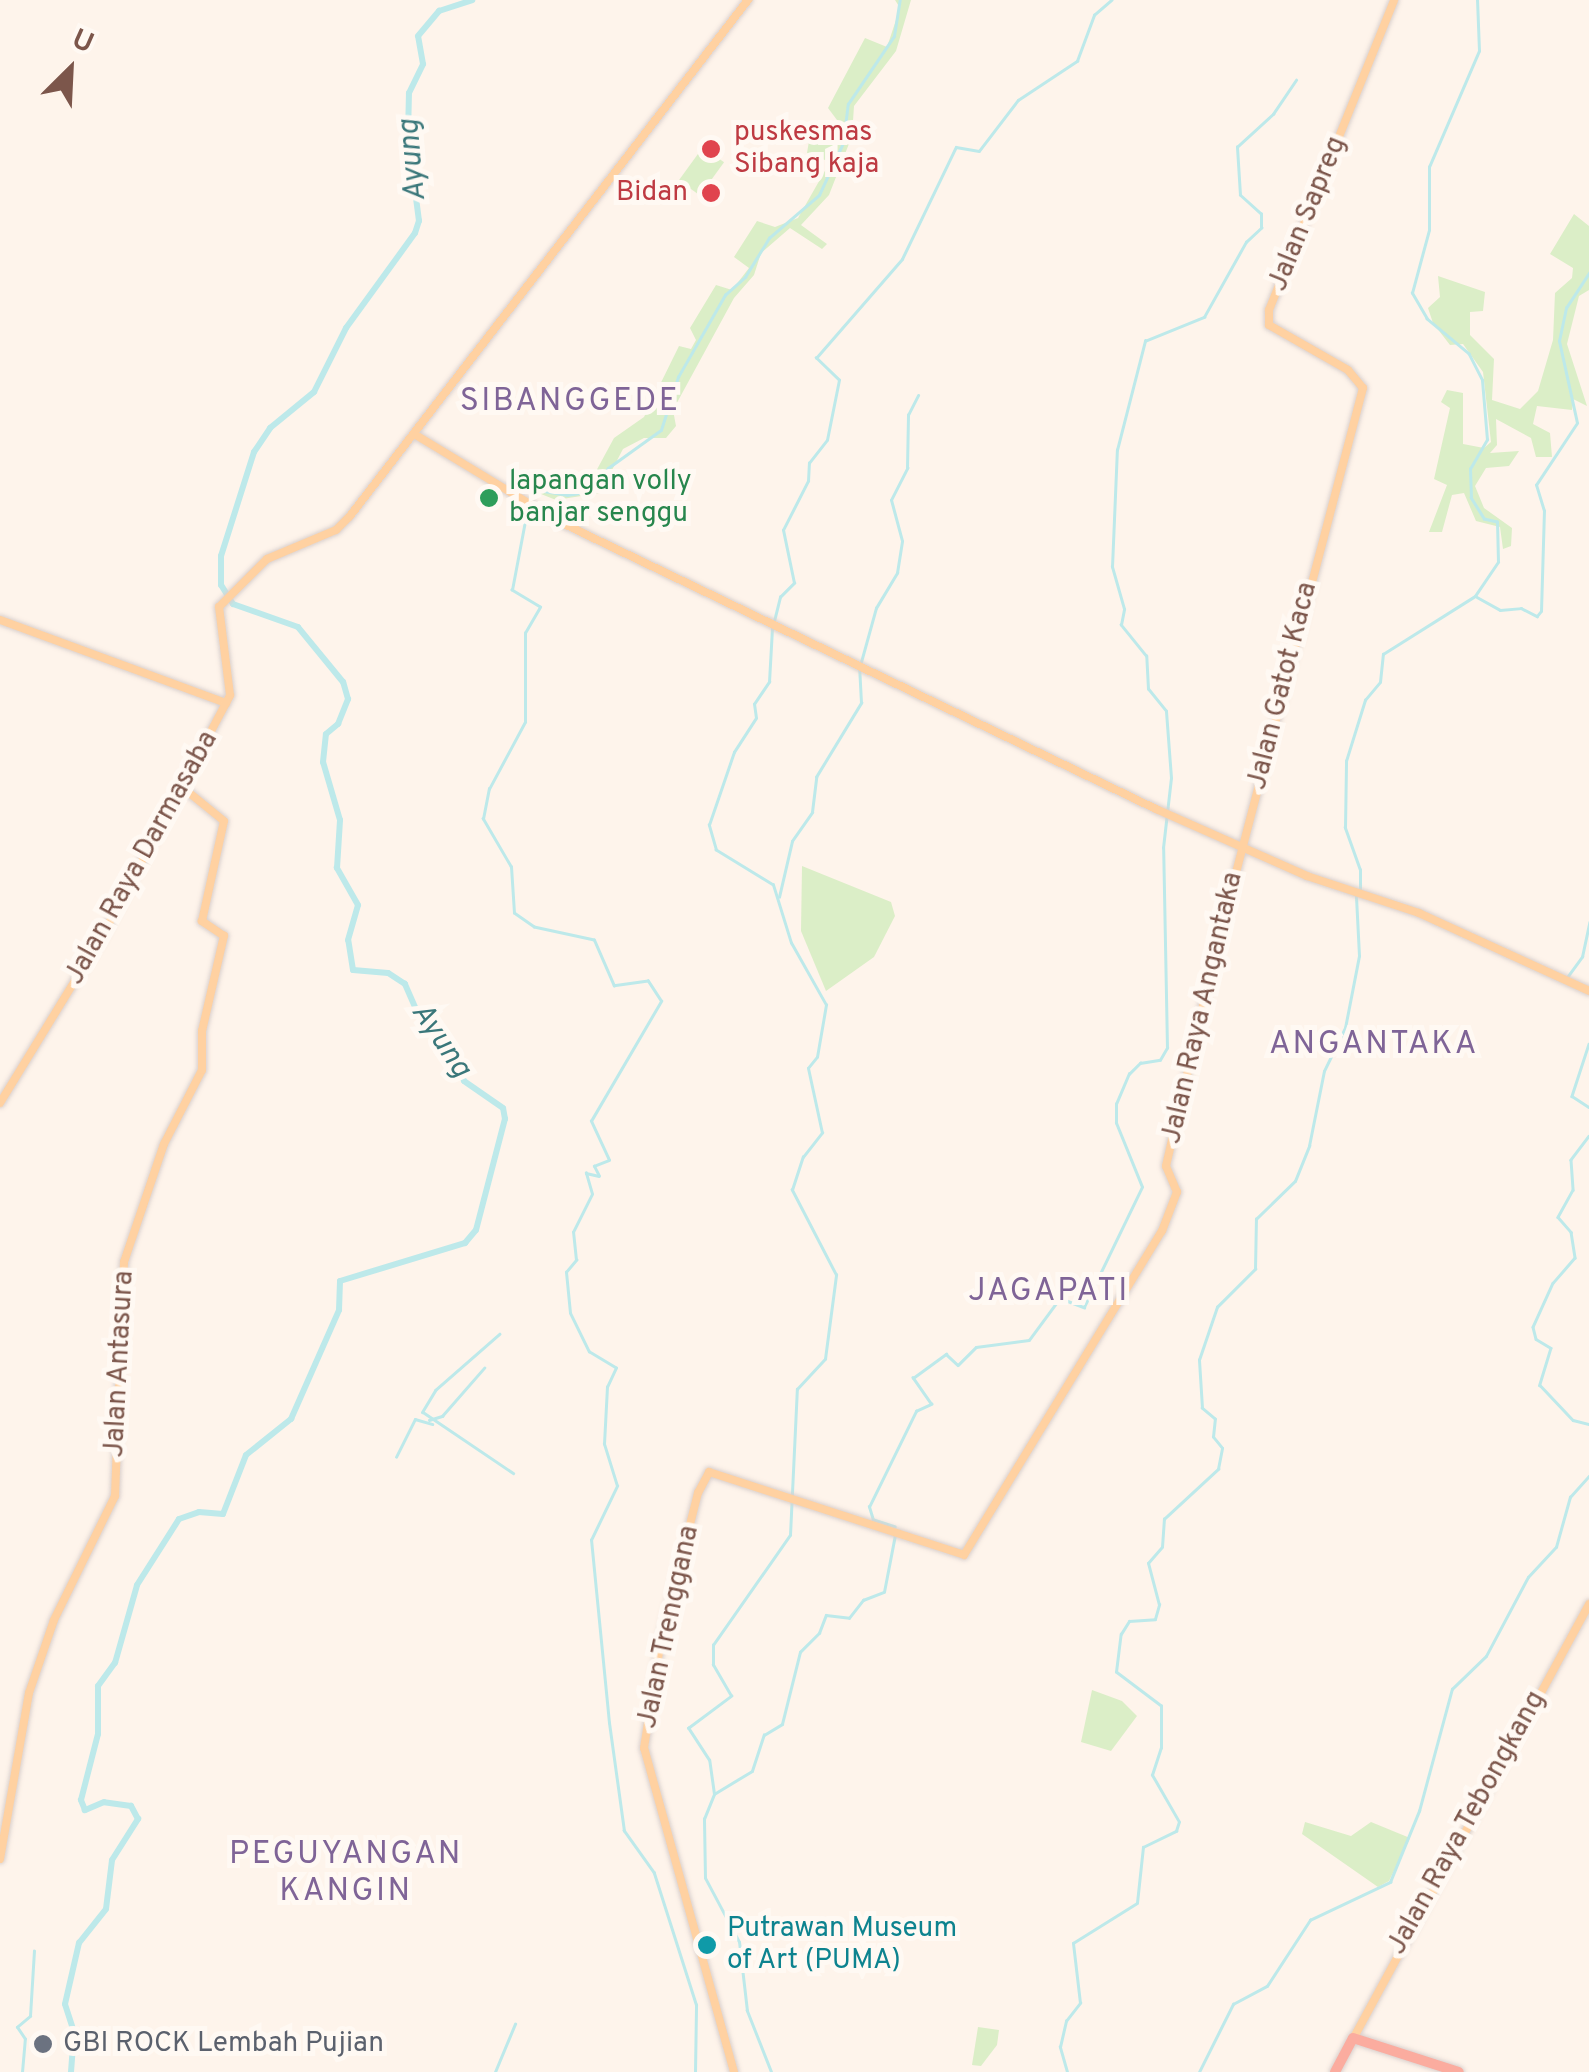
<!DOCTYPE html>
<html>
<head>
<meta charset="utf-8">
<style>
  body { margin:0 }
  #map { position:relative; width:1589px; height:2072px; overflow:hidden; background:#fef4eb; font-family:Overpass,sans-serif }
  div>[style] { position:absolute }
  .green>* { inset:0; background:#dbeec7; transform-origin:0 0 }
  .stream>* { height:2.5px; margin:-1.25px; padding:0 1.25px; transform-origin:1.25px; border-radius:1.25px; background:#bde9ea }
  .river>* { height:6px; margin:-3px; padding:0 3px; transform-origin:3px; border-radius:3px; background:#bde9ea }
  .roads { filter:drop-shadow(0 0 2px #dad0cd) drop-shadow(0 0 2px #dad0cd) }
  .major>* { height:8px; margin:-4px; padding:0 4px; transform-origin:4px; border-radius:4px; background:#ffd1a1 }
  .highway>* { height:10px; margin:-5px; padding:0 5px; transform-origin:5px; border-radius:5px; background:#fbac9f }
  .dots>* { width:28px; height:28px; translate:-50% -50%; box-sizing:border-box; border:5px solid #fff9f3; border-radius:50% }
  span { translate:-50% -50%; white-space:nowrap; text-align:center; line-height:1.15; -webkit-text-stroke:10px #fff9f3; paint-order:stroke }
  .health-label { font-size:28px; color:#be3a42 }
  .left { translate:0 -50%; text-align:left }
  .right { translate:-100% -50%; text-align:right }
  .street-label { font-size:28px; color:#7c564b }
  .leisure-label { font-size:28px; color:#27864d }
  .culture-label { font-size:28px; color:#0d838f }
  .worship-label { font-size:28px; color:#5b616d }
  .water-label { font-size:30px; color:#3a777a; font-style:italic }
  .quarter-label { font-size:32px; color:#7f6497; letter-spacing:2.5px }
  .north { position:absolute; left:20px; top:20px; width:100px; height:100px; -webkit-text-stroke:8px #fff9f3; paint-order:stroke; rotate:24deg; font-size:28px; font-weight:700; line-height:40px; text-align:center; color:#7c564b }
  .north::after { content:''; display:block; margin:auto; width:35px; height:45px; background:#7c564b; clip-path:polygon(50% 0,100% 100%,50% 72%,0 100%) }
</style>
</head>
<body>
<div id="map">
  <div class="green">
    <i style="clip-path:polygon(895px 0,911px 0,896px 51px,854px 106px,852px 136px,829px 195px,801px 225px,827px 244px,822px 249px,790px 228px,761px 253px,754px 275px,734px 298px,673px 410px,676px 426px,666px 438px,644px 438px,623px 449px,600px 493px,556px 500px,536px 492px,541px 480px,588px 486px,614px 438px,644px 417px,679px 346px,691px 349px,696px 340px,690px 328px,716px 285px,732px 290px,749px 268px,734px 257px,757px 221px,775px 227px,798px 218px,830px 162px,807px 153px,810px 135px,834px 138px,840px 124px,828px 108px,865px 38px,887px 47px,900px 8px)"></i>
    <i style="left:703px;top:147px;width:26px;height:41px;rotate:36deg"></i>
    <i style="clip-path:polygon(1574px 214px,1589px 226px,1589px 290px,1579px 296px,1567px 344px,1587px 406px,1573px 399px,1572px 410px,1537px 406px,1533px 424px,1550px 433px,1552px 457px,1536px 457px,1531px 438px,1496px 419px,1497px 445px,1490px 453px,1519px 451px,1509px 466px,1486px 468px,1475px 486px,1484px 508px,1512px 528px,1511px 546px,1503px 549px,1500px 527px,1476px 521px,1464px 493px,1452px 495px,1442px 532px,1429px 532px,1447px 485px,1434px 479px,1450px 408px,1441px 402px,1447px 390px,1463px 393px,1463px 444px,1484px 448px,1491px 442px,1483px 372px,1463px 344px,1450px 345px,1433px 323px,1428px 308px,1440px 297px,1438px 276px,1485px 292px,1483px 311px,1470px 312px,1470px 335px,1494px 359px,1492px 400px,1520px 409px,1538px 391px,1553px 340px,1555px 293px,1572px 278px,1573px 268px,1550px 254px)"></i>
    <i style="clip-path:polygon(802px 866px,891px 902px,895px 916px,874px 957px,826px 991px,801px 931px)"></i>
    <i style="clip-path:polygon(1092px 1690px,1122px 1701px,1137px 1716px,1111px 1751px,1081px 1742px)"></i>
    <i style="clip-path:polygon(1305px 1822px,1351px 1836px,1371px 1822px,1410px 1838px,1389px 1881px,1378px 1887px,1302px 1834px)"></i>
    <i style="clip-path:polygon(978px 2027px,999px 2030px,997px 2045px,981px 2066px,972px 2065px)"></i>
  </div>
  <div class="stream">
    <i style="left:1477px;top:597px;width:26px;rotate:29deg"></i>
    <i style="left:1500px;top:610px;width:21px;rotate:-5deg"></i>
    <i style="left:1521px;top:608px;width:18px;rotate:27deg"></i>
    <i style="left:1537px;top:616px;width:6px;rotate:-51deg"></i>
    <i style="left:1541px;top:611px;width:100px;rotate:-88.3deg"></i>
    <i style="left:1544px;top:511px;width:27px;rotate:-107deg"></i>
    <i style="left:1536px;top:485px;width:74px;rotate:-56.5deg"></i>
    <i style="left:1577px;top:423px;width:84px;rotate:-102.4deg"></i>
    <i style="left:1559px;top:341px;width:34px;rotate:-78deg"></i>
    <i style="left:1566px;top:308px;width:42px;rotate:-56.7deg"></i>
    <i style="left:774px;top:621px;width:25px;rotate:-76deg"></i>
    <i style="left:780px;top:597px;width:20px;rotate:-45deg"></i>
    <i style="left:794px;top:583px;width:54px;rotate:-101.7deg"></i>
    <i style="left:783px;top:530px;width:55px;rotate:-63deg"></i>
    <i style="left:808px;top:481px;width:18px;rotate:-87deg"></i>
    <i style="left:809px;top:463px;width:29px;rotate:-52deg"></i>
    <i style="left:827px;top:440px;width:61px;rotate:-78.7deg"></i>
    <i style="left:839px;top:380px;width:32px;rotate:-136deg"></i>
    <i style="left:816px;top:358px;width:131px;rotate:-49deg"></i>
    <i style="left:902px;top:259px;width:124px;rotate:-64.3deg"></i>
    <i style="left:956px;top:147px;width:23px;rotate:10deg"></i>
    <i style="left:979px;top:151px;width:64px;rotate:-52.6deg"></i>
    <i style="left:1018px;top:100px;width:71px;rotate:-33.5deg"></i>
    <i style="left:1077px;top:61px;width:49px;rotate:-69.7deg"></i>
    <i style="left:1094px;top:15px;width:23px;rotate:-41deg"></i>
    <i style="left:861px;top:662px;width:56px;rotate:-74.5deg"></i>
    <i style="left:876px;top:608px;width:41px;rotate:-59deg"></i>
    <i style="left:897px;top:573px;width:32px;rotate:-81deg"></i>
    <i style="left:902px;top:541px;width:42px;rotate:-105deg"></i>
    <i style="left:891px;top:500px;width:36px;rotate:-63deg"></i>
    <i style="left:907px;top:468px;width:53px;rotate:-88.9deg"></i>
    <i style="left:908px;top:415px;width:22px;rotate:-63deg"></i>
    <i style="left:1360px;top:889px;width:19px;rotate:-90deg"></i>
    <i style="left:1360px;top:870px;width:45px;rotate:-109.7deg"></i>
    <i style="left:1345px;top:828px;width:67px;rotate:-89.1deg"></i>
    <i style="left:1346px;top:761px;width:64px;rotate:-72.7deg"></i>
    <i style="left:1365px;top:700px;width:23px;rotate:-50deg"></i>
    <i style="left:1380px;top:682px;width:28px;rotate:-84deg"></i>
    <i style="left:1383px;top:654px;width:109px;rotate:-32.2deg"></i>
    <i style="left:1475px;top:596px;width:41px;rotate:-55.9deg"></i>
    <i style="left:1498px;top:562px;width:40px;rotate:-91.4deg"></i>
    <i style="left:1497px;top:522px;width:13px;rotate:-167deg"></i>
    <i style="left:1484px;top:519px;width:25px;rotate:-122deg"></i>
    <i style="left:1471px;top:498px;width:29px;rotate:-92deg"></i>
    <i style="left:1470px;top:469px;width:34px;rotate:-60deg"></i>
    <i style="left:1487px;top:440px;width:60px;rotate:-94.8deg"></i>
    <i style="left:1482px;top:380px;width:29px;rotate:-117deg"></i>
    <i style="left:1469px;top:354px;width:55px;rotate:-140.2deg"></i>
    <i style="left:1427px;top:319px;width:30px;rotate:-120deg"></i>
    <i style="left:1412px;top:293px;width:65px;rotate:-74.9deg"></i>
    <i style="left:1429px;top:230px;width:63px;rotate:-90deg"></i>
    <i style="left:1429px;top:167px;width:126px;rotate:-66.7deg"></i>
    <i style="left:1479px;top:51px;width:51px;rotate:-92.2deg"></i>
    <i style="left:779px;top:897px;width:57px;rotate:-76.9deg"></i>
    <i style="left:792px;top:841px;width:35px;rotate:-55deg"></i>
    <i style="left:812px;top:812px;width:35px;rotate:-83deg"></i>
    <i style="left:816px;top:777px;width:87px;rotate:-58.7deg"></i>
    <i style="left:861px;top:703px;width:33px;rotate:-93deg"></i>
    <i style="left:1568px;top:976px;width:24px;rotate:-54deg"></i>
    <i style="left:1582px;top:957px;width:35px;rotate:-78deg"></i>
    <i style="left:1589px;top:1044px;width:55px;rotate:108.1deg"></i>
    <i style="left:1572px;top:1096px;width:20px;rotate:33deg"></i>
    <i style="left:1589px;top:1136px;width:30px;rotate:127deg"></i>
    <i style="left:1571px;top:1160px;width:30px;rotate:86deg"></i>
    <i style="left:1573px;top:1190px;width:31px;rotate:119deg"></i>
    <i style="left:1558px;top:1217px;width:20px;rotate:49deg"></i>
    <i style="left:1571px;top:1232px;width:26px;rotate:81deg"></i>
    <i style="left:1575px;top:1258px;width:33px;rotate:131deg"></i>
    <i style="left:1553px;top:1283px;width:48px;rotate:114.4deg"></i>
    <i style="left:1533px;top:1327px;width:12px;rotate:76deg"></i>
    <i style="left:1536px;top:1339px;width:17px;rotate:31deg"></i>
    <i style="left:1551px;top:1348px;width:39px;rotate:107deg"></i>
    <i style="left:1540px;top:1385px;width:48px;rotate:46.7deg"></i>
    <i style="left:1573px;top:1420px;width:16px;rotate:14deg"></i>
    <i style="left:500px;top:1334px;width:85px;rotate:138.8deg"></i>
    <i style="left:436px;top:1390px;width:26px;rotate:121deg"></i>
    <i style="left:423px;top:1412px;width:109px;rotate:34.1deg"></i>
    <i style="left:429px;top:1420px;width:14px;rotate:-17deg"></i>
    <i style="left:442px;top:1416px;width:64px;rotate:-48.8deg"></i>
    <i style="left:396px;top:1457px;width:42px;rotate:-63.4deg"></i>
    <i style="left:415px;top:1419px;width:18px;rotate:16deg"></i>
    <i style="left:895px;top:1527px;width:23px;rotate:-162deg"></i>
    <i style="left:873px;top:1520px;width:14px;rotate:-107deg"></i>
    <i style="left:869px;top:1507px;width:107px;rotate:-63.9deg"></i>
    <i style="left:916px;top:1411px;width:17px;rotate:-25deg"></i>
    <i style="left:931px;top:1404px;width:32px;rotate:-125deg"></i>
    <i style="left:913px;top:1378px;width:41px;rotate:-36deg"></i>
    <i style="left:946px;top:1354px;width:16px;rotate:43deg"></i>
    <i style="left:958px;top:1365px;width:25px;rotate:-45deg"></i>
    <i style="left:976px;top:1347px;width:53px;rotate:-7.5deg"></i>
    <i style="left:1029px;top:1340px;width:52px;rotate:-53.6deg"></i>
    <i style="left:1060px;top:1298px;width:26px;rotate:21deg"></i>
    <i style="left:1084px;top:1307px;width:133px;rotate:-64.2deg"></i>
    <i style="left:1142px;top:1187px;width:69px;rotate:-112.1deg"></i>
    <i style="left:1116px;top:1123px;width:19px;rotate:-90deg"></i>
    <i style="left:1116px;top:1104px;width:33px;rotate:-67deg"></i>
    <i style="left:1129px;top:1074px;width:16px;rotate:-45deg"></i>
    <i style="left:1140px;top:1063px;width:20px;rotate:-9deg"></i>
    <i style="left:1160px;top:1060px;width:14px;rotate:-60deg"></i>
    <i style="left:1167px;top:1048px;width:200px;rotate:-91.1deg"></i>
    <i style="left:1163px;top:848px;width:70px;rotate:-83.5deg"></i>
    <i style="left:1171px;top:778px;width:67px;rotate:-94.3deg"></i>
    <i style="left:1166px;top:711px;width:28px;rotate:-129deg"></i>
    <i style="left:1148px;top:689px;width:33px;rotate:-93deg"></i>
    <i style="left:1146px;top:656px;width:40px;rotate:-129deg"></i>
    <i style="left:1121px;top:625px;width:16px;rotate:-79deg"></i>
    <i style="left:1124px;top:609px;width:44px;rotate:-105.9deg"></i>
    <i style="left:1112px;top:567px;width:117px;rotate:-87.6deg"></i>
    <i style="left:1117px;top:450px;width:113px;rotate:-75.6deg"></i>
    <i style="left:1145px;top:341px;width:64px;rotate:-22.1deg"></i>
    <i style="left:1204px;top:317px;width:86px;rotate:-60.8deg"></i>
    <i style="left:1246px;top:242px;width:21px;rotate:-43deg"></i>
    <i style="left:1261px;top:228px;width:14px;rotate:-90deg"></i>
    <i style="left:1261px;top:214px;width:28px;rotate:-138deg"></i>
    <i style="left:1240px;top:195px;width:48px;rotate:-93.6deg"></i>
    <i style="left:1237px;top:147px;width:49px;rotate:-42.5deg"></i>
    <i style="left:1273px;top:114px;width:41px;rotate:-55.9deg"></i>
    <i style="left:714px;top:1794px;width:34px;rotate:-98deg"></i>
    <i style="left:709px;top:1760px;width:38px;rotate:-123deg"></i>
    <i style="left:688px;top:1728px;width:54px;rotate:-36.7deg"></i>
    <i style="left:731px;top:1696px;width:36px;rotate:-120deg"></i>
    <i style="left:713px;top:1665px;width:20px;rotate:-90deg"></i>
    <i style="left:713px;top:1645px;width:134px;rotate:-55deg"></i>
    <i style="left:790px;top:1535px;width:146px;rotate:-87.3deg"></i>
    <i style="left:797px;top:1389px;width:41px;rotate:-47deg"></i>
    <i style="left:825px;top:1359px;width:85px;rotate:-82.5deg"></i>
    <i style="left:836px;top:1275px;width:96px;rotate:-117.4deg"></i>
    <i style="left:792px;top:1190px;width:35px;rotate:-72deg"></i>
    <i style="left:803px;top:1157px;width:31px;rotate:-52deg"></i>
    <i style="left:822px;top:1133px;width:66px;rotate:-102.2deg"></i>
    <i style="left:808px;top:1068px;width:14px;rotate:-51deg"></i>
    <i style="left:817px;top:1057px;width:53px;rotate:-80.2deg"></i>
    <i style="left:826px;top:1005px;width:71px;rotate:-119.4deg"></i>
    <i style="left:791px;top:943px;width:61px;rotate:-107.2deg"></i>
    <i style="left:773px;top:885px;width:67px;rotate:-148.4deg"></i>
    <i style="left:716px;top:850px;width:26px;rotate:-106deg"></i>
    <i style="left:709px;top:825px;width:77px;rotate:-71.1deg"></i>
    <i style="left:734px;top:752px;width:40px;rotate:-57.1deg"></i>
    <i style="left:756px;top:718px;width:14px;rotate:-98deg"></i>
    <i style="left:754px;top:704px;width:27px;rotate:-56deg"></i>
    <i style="left:769px;top:682px;width:53px;rotate:-86.8deg"></i>
    <i style="left:22px;top:2072px;width:33px;rotate:-85deg"></i>
    <i style="left:25px;top:2039px;width:14px;rotate:-124deg"></i>
    <i style="left:17px;top:2027px;width:17px;rotate:-40deg"></i>
    <i style="left:30px;top:2016px;width:65px;rotate:-86.5deg"></i>
    <i style="left:495px;top:2072px;width:52px;rotate:-67.4deg"></i>
    <i style="left:695px;top:2072px;width:67px;rotate:-89.1deg"></i>
    <i style="left:696px;top:2005px;width:139px;rotate:-107.7deg"></i>
    <i style="left:654px;top:1873px;width:52px;rotate:-125.5deg"></i>
    <i style="left:624px;top:1831px;width:109px;rotate:-97.9deg"></i>
    <i style="left:609px;top:1723px;width:184px;rotate:-95.6deg"></i>
    <i style="left:591px;top:1540px;width:60px;rotate:-64.3deg"></i>
    <i style="left:617px;top:1486px;width:44px;rotate:-107.2deg"></i>
    <i style="left:604px;top:1444px;width:57px;rotate:-87deg"></i>
    <i style="left:607px;top:1387px;width:21px;rotate:-65deg"></i>
    <i style="left:616px;top:1368px;width:31px;rotate:-149deg"></i>
    <i style="left:589px;top:1352px;width:43px;rotate:-116deg"></i>
    <i style="left:570px;top:1313px;width:41px;rotate:-95.6deg"></i>
    <i style="left:566px;top:1272px;width:16px;rotate:-50deg"></i>
    <i style="left:576px;top:1260px;width:28px;rotate:-96deg"></i>
    <i style="left:573px;top:1232px;width:42px;rotate:-63.4deg"></i>
    <i style="left:592px;top:1194px;width:22px;rotate:-106deg"></i>
    <i style="left:586px;top:1173px;width:13px;rotate:13deg"></i>
    <i style="left:599px;top:1176px;width:11px;rotate:-117deg"></i>
    <i style="left:594px;top:1166px;width:16px;rotate:-22deg"></i>
    <i style="left:609px;top:1160px;width:43px;rotate:-114.8deg"></i>
    <i style="left:591px;top:1121px;width:139px;rotate:-59.7deg"></i>
    <i style="left:661px;top:1001px;width:24px;rotate:-123deg"></i>
    <i style="left:648px;top:981px;width:34px;rotate:172deg"></i>
    <i style="left:614px;top:986px;width:50px;rotate:-113.5deg"></i>
    <i style="left:594px;top:940px;width:61px;rotate:-167.8deg"></i>
    <i style="left:534px;top:927px;width:24px;rotate:-145deg"></i>
    <i style="left:514px;top:913px;width:46px;rotate:-93.7deg"></i>
    <i style="left:511px;top:867px;width:56px;rotate:-120.3deg"></i>
    <i style="left:483px;top:819px;width:31px;rotate:-79deg"></i>
    <i style="left:489px;top:789px;width:76px;rotate:-61.8deg"></i>
    <i style="left:525px;top:722px;width:89px;rotate:-90deg"></i>
    <i style="left:525px;top:633px;width:30px;rotate:-60deg"></i>
    <i style="left:540px;top:607px;width:33px;rotate:-149deg"></i>
    <i style="left:512px;top:590px;width:103px;rotate:-79.3deg"></i>
    <i style="left:531px;top:489px;width:36px;rotate:9deg"></i>
    <i style="left:567px;top:495px;width:26px;rotate:-9deg"></i>
    <i style="left:593px;top:491px;width:27px;rotate:-57deg"></i>
    <i style="left:608px;top:468px;width:65px;rotate:-35.6deg"></i>
    <i style="left:661px;top:430px;width:56px;rotate:-72.2deg"></i>
    <i style="left:678px;top:377px;width:95px;rotate:-60.2deg"></i>
    <i style="left:725px;top:295px;width:27px;rotate:-42deg"></i>
    <i style="left:745px;top:277px;width:46px;rotate:-58.4deg"></i>
    <i style="left:769px;top:238px;width:66px;rotate:-40.7deg"></i>
    <i style="left:819px;top:195px;width:57px;rotate:-65.2deg"></i>
    <i style="left:843px;top:143px;width:39px;rotate:-83deg"></i>
    <i style="left:848px;top:104px;width:82px;rotate:-55.9deg"></i>
    <i style="left:894px;top:36px;width:36px;rotate:-81deg"></i>
    <i style="left:771px;top:2072px;width:66px;rotate:-111.5deg"></i>
    <i style="left:747px;top:2011px;width:69px;rotate:-96.6deg"></i>
    <i style="left:739px;top:1942px;width:72px;rotate:-118deg"></i>
    <i style="left:705px;top:1878px;width:59px;rotate:-91deg"></i>
    <i style="left:704px;top:1819px;width:27px;rotate:-68deg"></i>
    <i style="left:714px;top:1794px;width:44px;rotate:-31.2deg"></i>
    <i style="left:752px;top:1771px;width:38px;rotate:-72deg"></i>
    <i style="left:764px;top:1735px;width:21px;rotate:-31deg"></i>
    <i style="left:782px;top:1724px;width:74px;rotate:-76deg"></i>
    <i style="left:800px;top:1652px;width:27px;rotate:-45deg"></i>
    <i style="left:819px;top:1633px;width:19px;rotate:-69deg"></i>
    <i style="left:826px;top:1615px;width:23px;rotate:7deg"></i>
    <i style="left:849px;top:1618px;width:23px;rotate:-52deg"></i>
    <i style="left:863px;top:1600px;width:22px;rotate:-21deg"></i>
    <i style="left:884px;top:1592px;width:58px;rotate:-79.1deg"></i>
    <i style="left:1067px;top:2072px;width:26px;rotate:-106deg"></i>
    <i style="left:1060px;top:2047px;width:27px;rotate:-77deg"></i>
    <i style="left:1066px;top:2021px;width:23px;rotate:-52deg"></i>
    <i style="left:1080px;top:2003px;width:60px;rotate:-96.7deg"></i>
    <i style="left:1073px;top:1943px;width:75px;rotate:-32deg"></i>
    <i style="left:1137px;top:1903px;width:56px;rotate:-83.9deg"></i>
    <i style="left:1143px;top:1847px;width:37px;rotate:-26deg"></i>
    <i style="left:1176px;top:1831px;width:9px;rotate:-72deg"></i>
    <i style="left:1179px;top:1822px;width:54px;rotate:-119.9deg"></i>
    <i style="left:1152px;top:1775px;width:28px;rotate:-72deg"></i>
    <i style="left:1161px;top:1748px;width:42px;rotate:-90deg"></i>
    <i style="left:1161px;top:1706px;width:56px;rotate:-142.9deg"></i>
    <i style="left:1116px;top:1672px;width:38px;rotate:-83deg"></i>
    <i style="left:1121px;top:1634px;width:15px;rotate:-58deg"></i>
    <i style="left:1129px;top:1621px;width:26px;rotate:-4deg"></i>
    <i style="left:1155px;top:1619px;width:15px;rotate:-74deg"></i>
    <i style="left:1159px;top:1605px;width:43px;rotate:-104.7deg"></i>
    <i style="left:1148px;top:1563px;width:21px;rotate:-49deg"></i>
    <i style="left:1162px;top:1547px;width:28px;rotate:-86deg"></i>
    <i style="left:1164px;top:1519px;width:74px;rotate:-42.8deg"></i>
    <i style="left:1218px;top:1469px;width:21px;rotate:-79deg"></i>
    <i style="left:1222px;top:1448px;width:14px;rotate:-129deg"></i>
    <i style="left:1213px;top:1437px;width:18px;rotate:-84deg"></i>
    <i style="left:1215px;top:1419px;width:17px;rotate:-140deg"></i>
    <i style="left:1202px;top:1408px;width:48px;rotate:-93.6deg"></i>
    <i style="left:1199px;top:1360px;width:56px;rotate:-71.2deg"></i>
    <i style="left:1217px;top:1307px;width:54px;rotate:-45deg"></i>
    <i style="left:1255px;top:1269px;width:50px;rotate:-88.9deg"></i>
    <i style="left:1256px;top:1219px;width:54px;rotate:-44.3deg"></i>
    <i style="left:1295px;top:1181px;width:38px;rotate:-68deg"></i>
    <i style="left:1309px;top:1146px;width:76px;rotate:-78.7deg"></i>
    <i style="left:1324px;top:1071px;width:48px;rotate:-64deg"></i>
    <i style="left:1345px;top:1028px;width:73px;rotate:-79deg"></i>
    <i style="left:1359px;top:956px;width:60px;rotate:-92.9deg"></i>
    <i style="left:1199px;top:2072px;width:76px;rotate:-63.4deg"></i>
    <i style="left:1233px;top:2004px;width:38px;rotate:-28deg"></i>
    <i style="left:1267px;top:1986px;width:79px;rotate:-56.9deg"></i>
    <i style="left:1310px;top:1920px;width:89px;rotate:-25.4deg"></i>
    <i style="left:1390px;top:1882px;width:77px;rotate:-67.8deg"></i>
    <i style="left:1419px;top:1811px;width:126px;rotate:-74.9deg"></i>
    <i style="left:1452px;top:1689px;width:47px;rotate:-44.1deg"></i>
    <i style="left:1486px;top:1656px;width:89px;rotate:-62deg"></i>
    <i style="left:1528px;top:1577px;width:41px;rotate:-47deg"></i>
    <i style="left:1556px;top:1547px;width:52px;rotate:-74.4deg"></i>
    <i style="left:1570px;top:1497px;width:28px;rotate:-48deg"></i>
  </div>
  <div class="river">
    <i style="left:71px;top:2072px;width:40px;rotate:-85.7deg"></i>
    <i style="left:74px;top:2032px;width:29px;rotate:-108deg"></i>
    <i style="left:65px;top:2004px;width:63px;rotate:-77.1deg"></i>
    <i style="left:79px;top:1943px;width:43px;rotate:-51.5deg"></i>
    <i style="left:106px;top:1909px;width:49px;rotate:-83deg"></i>
    <i style="left:112px;top:1860px;width:49px;rotate:-57.6deg"></i>
    <i style="left:138px;top:1819px;width:15px;rotate:-118deg"></i>
    <i style="left:131px;top:1806px;width:27px;rotate:-172deg"></i>
    <i style="left:104px;top:1802px;width:21px;rotate:157deg"></i>
    <i style="left:85px;top:1810px;width:11px;rotate:-112deg"></i>
    <i style="left:81px;top:1800px;width:68px;rotate:-75.6deg"></i>
    <i style="left:98px;top:1734px;width:48px;rotate:-90deg"></i>
    <i style="left:98px;top:1686px;width:29px;rotate:-54deg"></i>
    <i style="left:115px;top:1663px;width:81px;rotate:-74.2deg"></i>
    <i style="left:137px;top:1585px;width:78px;rotate:-57.5deg"></i>
    <i style="left:179px;top:1519px;width:21px;rotate:-19deg"></i>
    <i style="left:199px;top:1512px;width:24px;rotate:5deg"></i>
    <i style="left:223px;top:1514px;width:63px;rotate:-68.7deg"></i>
    <i style="left:246px;top:1455px;width:58px;rotate:-38.7deg"></i>
    <i style="left:291px;top:1419px;width:119px;rotate:-66.2deg"></i>
    <i style="left:339px;top:1310px;width:29px;rotate:-88deg"></i>
    <i style="left:340px;top:1281px;width:131px;rotate:-16.9deg"></i>
    <i style="left:465px;top:1243px;width:17px;rotate:-50deg"></i>
    <i style="left:476px;top:1230px;width:115px;rotate:-75.4deg"></i>
    <i style="left:505px;top:1119px;width:11px;rotate:-100deg"></i>
    <i style="left:503px;top:1108px;width:47px;rotate:-145.3deg"></i>
    <i style="left:464px;top:1081px;width:37px;rotate:-110deg"></i>
    <i style="left:451px;top:1046px;width:37px;rotate:-142deg"></i>
    <i style="left:422px;top:1023px;width:43px;rotate:-113.6deg"></i>
    <i style="left:405px;top:984px;width:20px;rotate:-147deg"></i>
    <i style="left:388px;top:973px;width:35px;rotate:-175deg"></i>
    <i style="left:353px;top:970px;width:30px;rotate:-99deg"></i>
    <i style="left:348px;top:940px;width:36px;rotate:-74deg"></i>
    <i style="left:358px;top:905px;width:43px;rotate:-119.6deg"></i>
    <i style="left:337px;top:868px;width:48px;rotate:-86.4deg"></i>
    <i style="left:340px;top:820px;width:60px;rotate:-106.3deg"></i>
    <i style="left:323px;top:762px;width:28px;rotate:-84deg"></i>
    <i style="left:326px;top:734px;width:16px;rotate:-40deg"></i>
    <i style="left:338px;top:724px;width:27px;rotate:-68deg"></i>
    <i style="left:348px;top:699px;width:18px;rotate:-106deg"></i>
    <i style="left:343px;top:682px;width:71px;rotate:-129.3deg"></i>
    <i style="left:298px;top:627px;width:69px;rotate:-160.5deg"></i>
    <i style="left:233px;top:604px;width:22px;rotate:-122deg"></i>
    <i style="left:221px;top:585px;width:29px;rotate:-90deg"></i>
    <i style="left:221px;top:556px;width:109px;rotate:-72.4deg"></i>
    <i style="left:254px;top:452px;width:29px;rotate:-56deg"></i>
    <i style="left:270px;top:428px;width:57px;rotate:-39.3deg"></i>
    <i style="left:314px;top:392px;width:72px;rotate:-63.4deg"></i>
    <i style="left:346px;top:328px;width:117px;rotate:-54deg"></i>
    <i style="left:415px;top:233px;width:13px;rotate:-72deg"></i>
    <i style="left:419px;top:221px;width:86px;rotate:-97.4deg"></i>
    <i style="left:408px;top:136px;width:43px;rotate:-88.7deg"></i>
    <i style="left:409px;top:93px;width:32px;rotate:-64deg"></i>
    <i style="left:423px;top:64px;width:28px;rotate:-100deg"></i>
    <i style="left:418px;top:36px;width:33px;rotate:-50deg"></i>
    <i style="left:439px;top:11px;width:35px;rotate:-18deg"></i>
  </div>
  <div class="roads">
    <div class="major">
      <i style="left:414px;top:434px;width:168px;rotate:31.1deg"></i>
      <i style="left:558px;top:521px;width:664px;rotate:25.72deg"></i>
      <i style="left:1156px;top:809px;width:165px;rotate:23.9deg"></i>
      <i style="left:1307px;top:876px;width:118px;rotate:18.3deg"></i>
      <i style="left:1419px;top:913px;width:187px;rotate:24.6deg"></i>
      <i style="left:0;top:620px;width:241px;rotate:20.2deg"></i>
      <i style="left:0;top:1103px;width:191px;rotate:-58.5deg"></i>
      <i style="left:100px;top:940px;width:277px;rotate:-62deg"></i>
      <i style="left:230px;top:695px;width:89px;rotate:-97.1deg"></i>
      <i style="left:219px;top:607px;width:68px;rotate:-45deg"></i>
      <i style="left:267px;top:559px;width:75px;rotate:-22.8deg"></i>
      <i style="left:336px;top:530px;width:20px;rotate:-45deg"></i>
      <i style="left:350px;top:516px;width:652px;rotate:-52.36deg"></i>
      <i style="left:0;top:1859px;width:169px;rotate:-80.1deg"></i>
      <i style="left:29px;top:1693px;width:77px;rotate:-71.1deg"></i>
      <i style="left:54px;top:1620px;width:138px;rotate:-63.8deg"></i>
      <i style="left:115px;top:1496px;width:234px;rotate:-87.8deg"></i>
      <i style="left:124px;top:1262px;width:125px;rotate:-71.3deg"></i>
      <i style="left:164px;top:1144px;width:83px;rotate:-62.8deg"></i>
      <i style="left:202px;top:1070px;width:39px;rotate:-90deg"></i>
      <i style="left:202px;top:1031px;width:98px;rotate:-77deg"></i>
      <i style="left:224px;top:936px;width:27px;rotate:-146deg"></i>
      <i style="left:202px;top:921px;width:102px;rotate:-77.6deg"></i>
      <i style="left:224px;top:821px;width:55px;rotate:-140.9deg"></i>
      <i style="left:1353px;top:2039px;width:495px;rotate:-61.5deg"></i>
      <i style="left:734px;top:2072px;width:336px;rotate:-105.5deg"></i>
      <i style="left:644px;top:1748px;width:110px;rotate:-81.1deg"></i>
      <i style="left:661px;top:1639px;width:151px;rotate:-75.8deg"></i>
      <i style="left:698px;top:1493px;width:24px;rotate:-62deg"></i>
      <i style="left:709px;top:1472px;width:268px;rotate:18deg"></i>
      <i style="left:964px;top:1555px;width:380px;rotate:-58.6deg"></i>
      <i style="left:1162px;top:1231px;width:42px;rotate:-69deg"></i>
      <i style="left:1177px;top:1192px;width:28px;rotate:-113deg"></i>
      <i style="left:1166px;top:1166px;width:223px;rotate:-77deg"></i>
      <i style="left:1216px;top:949px;width:580px;rotate:-75.32deg"></i>
      <i style="left:1363px;top:388px;width:23px;rotate:-130deg"></i>
      <i style="left:1348px;top:370px;width:91px;rotate:-150.3deg"></i>
      <i style="left:1269px;top:325px;width:15px;rotate:-90deg"></i>
      <i style="left:1269px;top:310px;width:334px;rotate:-68deg"></i>
    </div>
    <div class="highway">
      <i style="left:1335px;top:2072px;width:38px;rotate:-62deg"></i>
      <i style="left:1353px;top:2038px;width:111px;rotate:17.8deg"></i>
    </div>
  </div>
  <div class="dots">
    <i style="left:711px;top:149px;background:#e0444e"></i>
    <i style="left:711px;top:193px;background:#e0444e"></i>
    <i style="left:489px;top:498px;background:#2e9e5b"></i>
    <i style="left:707px;top:1945px;background:#0f9aa8"></i>
    <i style="left:43px;top:2044px;background:#6b7280"></i>
  </div>
  <div class="health-label">
    <span class="left" style="left:734px;top:149px">puskesmas<br>Sibang kaja</span>
    <span class="right" style="left:688px;top:193px">Bidan</span>
  </div>
  <div class="street-label">
    <span style="left:1308px;top:214px;rotate:-68deg">Jalan Sapreg</span>
    <span style="left:1283px;top:686px;rotate:-76deg">Jalan Gatot Kaca</span>
    <span style="left:142px;top:858px;rotate:-61deg">Jalan Raya Darmasaba</span>
    <span style="left:1203px;top:1008px;rotate:-77deg">Jalan Raya Angantaka</span>
    <span style="left:120px;top:1364px;rotate:-87deg">Jalan Antasura</span>
    <span style="left:669px;top:1627px;rotate:-78deg">Jalan Trenggana</span>
    <span style="left:1467px;top:1823px;rotate:-61deg">Jalan Raya Tebongkang</span>
  </div>
  <div class="leisure-label">
    <span class="left" style="left:509px;top:498px">lapangan volly<br>banjar senggu</span>
  </div>
  <div class="culture-label">
    <span class="left" style="left:727px;top:1945px">Putrawan Museum<br>of Art (PUMA)</span>
  </div>
  <div class="worship-label">
    <span class="left" style="left:63px;top:2044px">GBI ROCK Lembah Pujian</span>
  </div>
  <div class="water-label">
    <span style="left:414px;top:160px;rotate:-95deg">Ayung</span>
    <span style="left:440px;top:1041px;rotate:56deg">Ayung</span>
  </div>
  <div class="quarter-label">
    <span style="left:570px;top:402px">SIBANGGEDE</span>
    <span style="left:1374px;top:1045px">ANGANTAKA</span>
    <span style="left:1049px;top:1292px">JAGAPATI</span>
    <span style="left:346px;top:1874px">PEGUYANGAN<br>KANGIN</span>
  </div>
  <div class="north">U</div>
</div>
</body>
</html>
